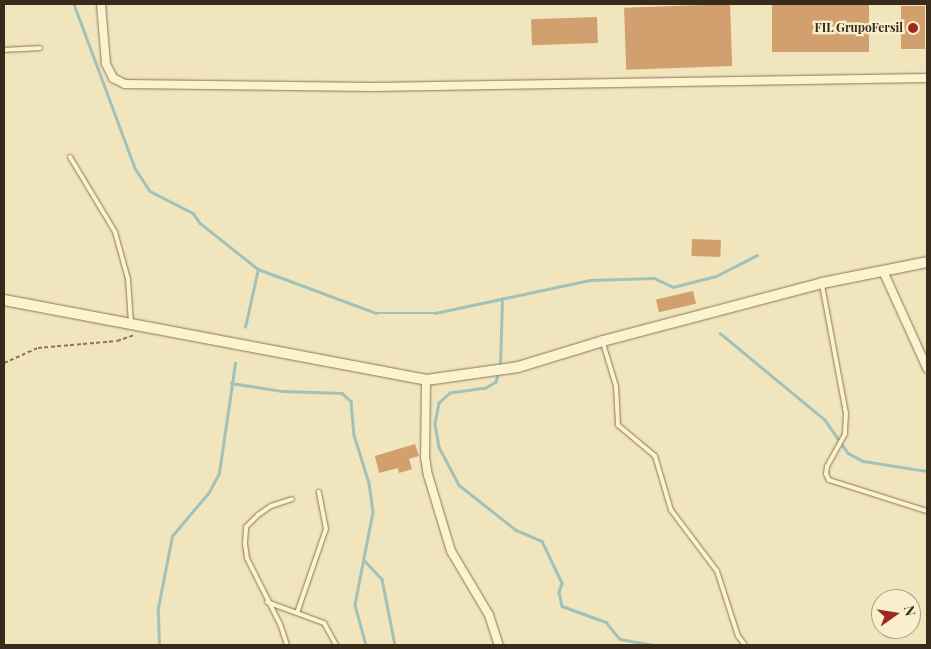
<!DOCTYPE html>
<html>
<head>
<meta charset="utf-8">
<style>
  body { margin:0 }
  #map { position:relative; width:931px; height:649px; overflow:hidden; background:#f1e5bd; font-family:"Playfair Display",serif }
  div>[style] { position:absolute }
  .stream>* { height:2.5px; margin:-1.25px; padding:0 1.25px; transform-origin:1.25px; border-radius:1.25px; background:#a1c2ba }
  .building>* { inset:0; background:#d2a06f; transform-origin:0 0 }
  .path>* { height:2px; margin-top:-1px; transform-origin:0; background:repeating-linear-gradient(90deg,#8a7555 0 4px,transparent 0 6.5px) }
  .roads { filter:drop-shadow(0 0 1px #8a7555) drop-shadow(0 0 1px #8a7555) }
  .service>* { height:4px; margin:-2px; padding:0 2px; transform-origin:2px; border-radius:2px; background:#fbf2d0 }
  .minor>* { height:8px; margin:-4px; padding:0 4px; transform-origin:4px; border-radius:4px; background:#fbf2d0 }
  .tertiary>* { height:10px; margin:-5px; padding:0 5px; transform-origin:5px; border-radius:5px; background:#fbf2d0 }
  .dots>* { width:14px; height:14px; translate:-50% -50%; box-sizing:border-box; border:2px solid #f8efcd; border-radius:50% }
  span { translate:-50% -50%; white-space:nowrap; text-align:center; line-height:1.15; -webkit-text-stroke:4.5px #f8efcd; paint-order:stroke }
  .poi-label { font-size:12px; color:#382b1b; font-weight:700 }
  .right { translate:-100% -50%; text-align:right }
  .frame { position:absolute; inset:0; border:5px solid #382b1b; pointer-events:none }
  .north { position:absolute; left:871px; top:589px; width:50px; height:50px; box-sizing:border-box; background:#f8efcd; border:1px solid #aba186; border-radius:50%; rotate:77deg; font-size:14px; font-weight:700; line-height:20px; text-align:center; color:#382b1b }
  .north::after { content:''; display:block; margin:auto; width:18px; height:22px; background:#9e2820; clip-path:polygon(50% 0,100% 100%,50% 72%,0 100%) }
</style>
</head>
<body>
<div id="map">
  <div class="stream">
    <i style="left:74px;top:4px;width:175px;rotate:69.6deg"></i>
    <i style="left:135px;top:168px;width:27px;rotate:57deg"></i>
    <i style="left:150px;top:191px;width:48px;rotate:27.1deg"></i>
    <i style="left:193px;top:213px;width:12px;rotate:55deg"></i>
    <i style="left:200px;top:223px;width:74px;rotate:38.4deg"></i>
    <i style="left:258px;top:269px;width:126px;rotate:20.4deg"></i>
    <i style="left:376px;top:313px;width:59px"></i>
    <i style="left:435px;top:313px;width:158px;rotate:-12deg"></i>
    <i style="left:590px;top:280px;width:64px;rotate:-1.8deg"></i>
    <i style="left:654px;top:278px;width:21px;rotate:25deg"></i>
    <i style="left:673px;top:287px;width:44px;rotate:-14.3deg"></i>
    <i style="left:716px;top:276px;width:46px;rotate:-27.1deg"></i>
    <i style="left:245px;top:327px;width:59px;rotate:-77.4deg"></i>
    <i style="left:720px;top:333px;width:136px;rotate:39.6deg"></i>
    <i style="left:825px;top:420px;width:40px;rotate:55.1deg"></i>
    <i style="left:848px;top:453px;width:17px;rotate:28deg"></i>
    <i style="left:863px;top:461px;width:65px;rotate:8.9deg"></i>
    <i style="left:500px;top:366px;width:67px;rotate:-88.3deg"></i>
    <i style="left:499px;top:371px;width:11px;rotate:105deg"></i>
    <i style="left:496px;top:382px;width:12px;rotate:149deg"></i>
    <i style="left:486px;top:388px;width:36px;rotate:172deg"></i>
    <i style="left:450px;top:393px;width:15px;rotate:138deg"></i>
    <i style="left:439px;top:403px;width:21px;rotate:101deg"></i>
    <i style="left:435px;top:424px;width:23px;rotate:80deg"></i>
    <i style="left:439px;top:447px;width:43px;rotate:62.2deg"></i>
    <i style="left:459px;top:485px;width:73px;rotate:38.3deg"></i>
    <i style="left:516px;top:530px;width:28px;rotate:23deg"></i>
    <i style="left:542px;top:541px;width:47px;rotate:64.5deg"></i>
    <i style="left:562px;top:583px;width:9px;rotate:108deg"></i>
    <i style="left:559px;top:592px;width:14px;rotate:78deg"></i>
    <i style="left:562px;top:606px;width:47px;rotate:20deg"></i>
    <i style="left:606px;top:622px;width:22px;rotate:51deg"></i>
    <i style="left:620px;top:639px;width:35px;rotate:10deg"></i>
    <i style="left:231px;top:383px;width:52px;rotate:8.9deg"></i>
    <i style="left:282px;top:391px;width:60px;rotate:1.9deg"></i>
    <i style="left:342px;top:393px;width:12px;rotate:42deg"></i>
    <i style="left:351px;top:401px;width:34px;rotate:85deg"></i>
    <i style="left:354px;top:435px;width:50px;rotate:72.6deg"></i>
    <i style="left:369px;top:483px;width:29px;rotate:82deg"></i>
    <i style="left:373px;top:512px;width:95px;rotate:101deg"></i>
    <i style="left:355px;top:605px;width:41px;rotate:74.6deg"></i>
    <i style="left:365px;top:561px;width:25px;rotate:47deg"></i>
    <i style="left:382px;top:579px;width:67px;rotate:78.9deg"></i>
    <i style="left:159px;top:645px;width:37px;rotate:-92deg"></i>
    <i style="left:158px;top:608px;width:73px;rotate:-79deg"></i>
    <i style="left:172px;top:536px;width:57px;rotate:-49.9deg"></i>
    <i style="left:209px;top:492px;width:21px;rotate:-62deg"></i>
    <i style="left:219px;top:473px;width:111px;rotate:-81.7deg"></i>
  </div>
  <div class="building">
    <i style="left:730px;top:4px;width:62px;height:106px;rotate:88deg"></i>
    <i style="left:772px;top:4px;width:97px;height:48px"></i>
    <i style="left:901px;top:6px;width:24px;height:43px"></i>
    <i style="left:597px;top:17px;width:26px;height:66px;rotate:88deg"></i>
    <i style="left:692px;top:239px;width:29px;height:17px;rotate:2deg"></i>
    <i style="left:693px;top:291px;width:13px;height:38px;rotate:77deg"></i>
    <i style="clip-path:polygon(415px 444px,419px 456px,409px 459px,412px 469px,399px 473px,398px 468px,379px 473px,375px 456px)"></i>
  </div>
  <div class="path">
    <i style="left:4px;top:363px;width:37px;rotate:-24deg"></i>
    <i style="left:38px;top:348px;width:79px;rotate:-5.1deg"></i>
    <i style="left:117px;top:341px;width:18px;rotate:-19deg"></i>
  </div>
  <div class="roads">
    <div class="service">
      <i style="left:4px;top:50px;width:36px;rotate:-3deg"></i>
      <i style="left:70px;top:157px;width:87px;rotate:59deg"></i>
      <i style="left:115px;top:232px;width:49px;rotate:74.5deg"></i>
      <i style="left:128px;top:279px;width:44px;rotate:86.1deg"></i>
      <i style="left:822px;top:285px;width:130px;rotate:79.4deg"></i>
      <i style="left:846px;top:413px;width:21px;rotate:93deg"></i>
      <i style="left:845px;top:434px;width:37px;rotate:119deg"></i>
      <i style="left:827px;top:466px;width:8px;rotate:97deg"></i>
      <i style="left:826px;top:474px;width:7px;rotate:63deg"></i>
      <i style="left:829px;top:480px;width:103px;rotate:17.6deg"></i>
      <i style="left:603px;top:343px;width:45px;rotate:73.2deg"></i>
      <i style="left:616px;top:386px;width:39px;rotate:87deg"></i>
      <i style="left:618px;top:425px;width:48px;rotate:40deg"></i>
      <i style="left:655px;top:456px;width:56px;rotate:73.5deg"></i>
      <i style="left:671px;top:510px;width:76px;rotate:53deg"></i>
      <i style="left:717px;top:571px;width:68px;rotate:72.1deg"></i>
      <i style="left:738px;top:636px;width:11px;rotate:52deg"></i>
      <i style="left:267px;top:602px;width:61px;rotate:20.2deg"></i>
      <i style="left:324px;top:623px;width:25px;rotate:61deg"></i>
      <i style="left:297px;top:613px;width:89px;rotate:-71deg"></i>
      <i style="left:326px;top:529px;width:38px;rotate:-101deg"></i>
      <i style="left:287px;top:645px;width:22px;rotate:-108deg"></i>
      <i style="left:280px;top:624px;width:74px;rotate:-116.6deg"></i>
      <i style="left:247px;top:558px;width:15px;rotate:-98deg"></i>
      <i style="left:245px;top:543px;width:16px;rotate:-86deg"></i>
      <i style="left:246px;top:527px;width:17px;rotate:-45deg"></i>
      <i style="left:258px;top:515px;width:16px;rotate:-35deg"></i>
      <i style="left:271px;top:506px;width:22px;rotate:-18deg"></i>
    </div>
    <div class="minor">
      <i style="left:101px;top:4px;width:60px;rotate:85.2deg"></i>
      <i style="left:106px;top:64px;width:16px;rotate:63deg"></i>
      <i style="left:113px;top:78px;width:13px;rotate:27deg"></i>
      <i style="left:125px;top:84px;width:248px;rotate:0.7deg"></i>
      <i style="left:373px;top:87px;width:554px;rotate:-0.93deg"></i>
      <i style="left:883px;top:271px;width:107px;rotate:65.6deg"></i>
      <i style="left:426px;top:380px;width:77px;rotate:90.7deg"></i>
      <i style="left:425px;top:457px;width:18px;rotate:81deg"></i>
      <i style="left:428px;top:475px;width:79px;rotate:73.2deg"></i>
      <i style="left:451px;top:551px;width:74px;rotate:59.3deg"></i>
      <i style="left:489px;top:615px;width:32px;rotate:72deg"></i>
    </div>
    <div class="tertiary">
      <i style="left:4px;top:300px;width:430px;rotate:10.7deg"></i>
      <i style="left:426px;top:380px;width:93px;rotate:-8deg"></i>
      <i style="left:518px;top:367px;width:89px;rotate:-17deg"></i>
      <i style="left:603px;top:341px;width:227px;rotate:-14.8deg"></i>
      <i style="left:822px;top:283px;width:107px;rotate:-11.3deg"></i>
    </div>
  </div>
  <div class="dots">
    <i style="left:913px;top:28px;background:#9e2820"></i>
  </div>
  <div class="poi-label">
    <span class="right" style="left:903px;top:28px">FIL GrupoFersil</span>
  </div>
  <div class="frame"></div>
  <div class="north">N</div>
</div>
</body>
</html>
